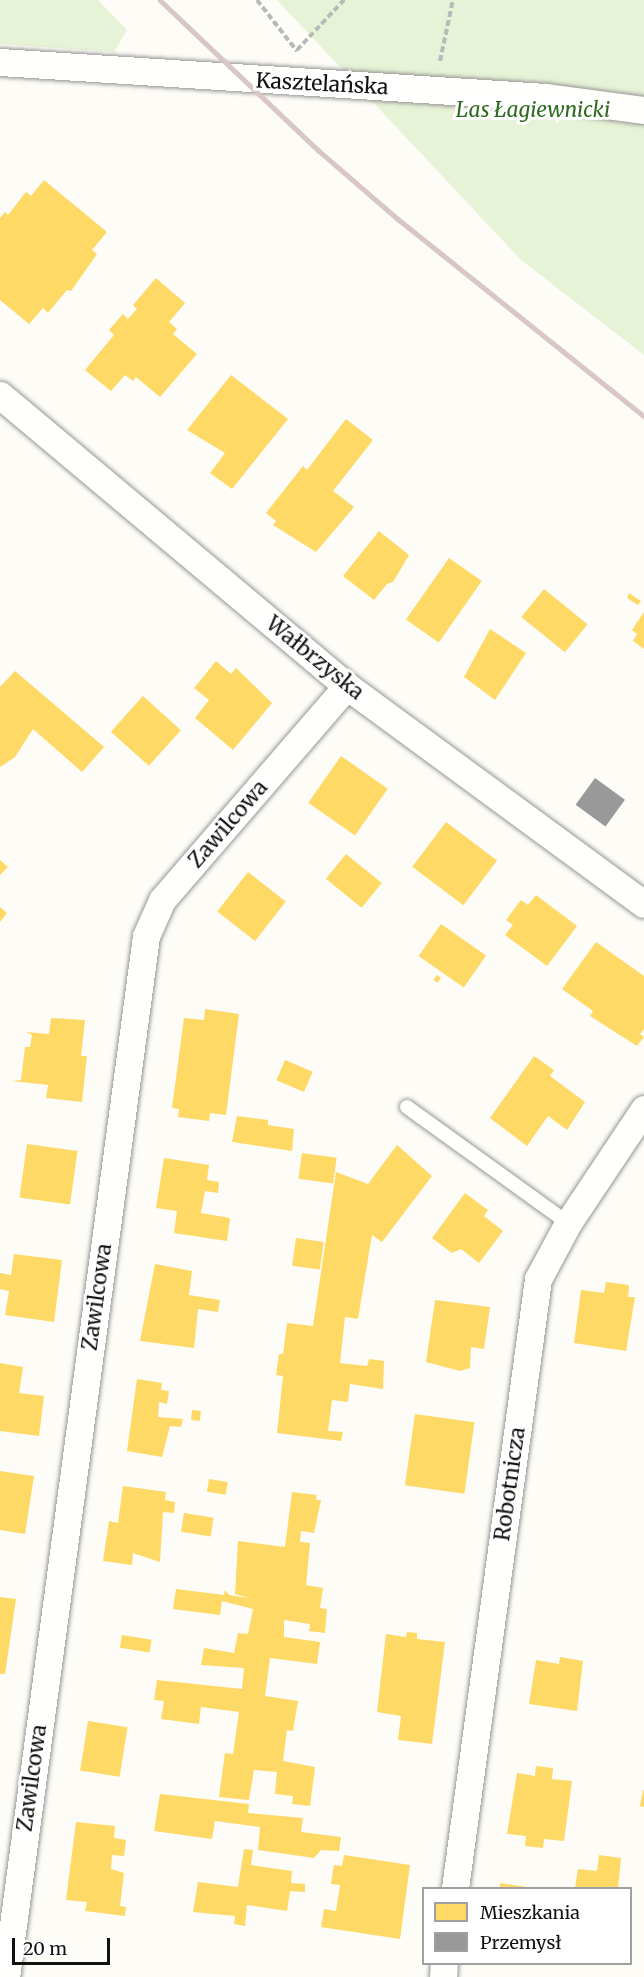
<!DOCTYPE html>
<html>
<head>
<meta charset="utf-8">
<style>
  body { margin:0 }
  #map { position:relative; width:644px; height:1977px; overflow:hidden; background:#fdfcf7; font-family:Merriweather,serif }
  div>[style] { position:absolute }
  .green>* { inset:0; background:#e7f3d7 }
  .homes>* { inset:0; background:#ffd966; transform-origin:0 0 }
  .industry>* { inset:0; background:#999; transform-origin:0 0 }
  .path>* { height:4px; margin-top:-2px; transform-origin:0; background:repeating-linear-gradient(90deg,#b9b9b8 0 6px,transparent 0 9px) }
  .roads { filter:drop-shadow(0 0 2px #979795) drop-shadow(0 0 2px #979795) }
  .lane>* { height:14px; margin:-7px; padding:0 7px; transform-origin:7px; border-radius:7px; background:#fffffe }
  .street>* { height:27px; margin:-13.5px; padding:0 13.5px; transform-origin:13.5px; border-radius:13.5px; background:#fffffe }
  .rail>* { height:4.5px; margin:-2.25px; padding:0 2.25px; transform-origin:2.25px; border-radius:2.25px; background:#d9c6c7 }
  span { translate:-50% -50%; white-space:nowrap; text-align:center; line-height:1.15; -webkit-text-stroke:6px #fff; paint-order:stroke }
  .street-label { font-size:21px; color:#111 }
  .park-label { font-size:21px; color:#2f6b1f; font-style:italic }
  .legend { position:absolute; left:422px; top:1887px; width:210px; height:78px; box-sizing:border-box; background:#fff; border:2px solid #a0a0a0; margin:0; padding:8px 10px; list-style:none; font-size:18px; color:#111 }
  .legend li { display:flex; align-items:center; gap:12px; height:30px }
  .legend b { width:30px; border:2px solid #a0a0a0 }
  .scale { position:absolute; left:12px; top:1938px; width:98px; height:27px; box-sizing:border-box; border:3px solid #111; border-top:0; padding-left:8px; font-size:18px; line-height:21px; white-space:nowrap; color:#111; -webkit-text-stroke:4px #fff; paint-order:stroke }
</style>
</head>
<body>
<div id="map">
  <div class="green">
    <i style="clip-path:polygon(0 0,98px 0,127px 30px,114px 52px,0 44px)"></i>
    <i style="clip-path:polygon(277px 0,644px 0,644px 355px,521px 260px)"></i>
  </div>
  <div class="homes">
    <i style="clip-path:polygon(44px 180px,107px 232px,92px 250px,97px 254px,71px 291px,67px 290px,48px 313px,43px 308px,29px 324px,0 300px,0 218px,5px 212px,8px 215px,26px 192px,31px 196px)"></i>
    <i style="clip-path:polygon(156px 278px,185px 303px,169px 322px,177px 329px,173px 334px,197px 354px,160px 397px,136px 377px,133px 381px,125px 375px,111px 391px,85px 370px,114px 335px,109px 330px,123px 314px,128px 319px,137px 309px,133px 305px)"></i>
    <i style="clip-path:polygon(231px 375px,288px 419px,232px 489px,210px 473px,225px 453px,187px 430px)"></i>
    <i style="clip-path:polygon(346px 419px,373px 440px,333px 491px,354px 507px,316px 552px,273px 525px,276px 521px,266px 513px,303px 466px,307px 470px)"></i>
    <i style="clip-path:polygon(379px 531px,409px 555px,393px 582px,387px 584px,374px 600px,343px 576px)"></i>
    <i style="left:449px;top:558px;width:40px;height:75px;rotate:35deg"></i>
    <i style="left:544px;top:589px;width:56px;height:36px;rotate:39deg"></i>
    <i style="clip-path:polygon(629px 593px,641px 601px,638px 605px,627px 598px)"></i>
    <i style="clip-path:polygon(644px 612px,644px 649px,633px 641px,637px 634px,632px 630px)"></i>
    <i style="clip-path:polygon(490px 629px,526px 653px,495px 700px,464px 677px)"></i>
    <i style="clip-path:polygon(216px 661px,231px 674px,236px 668px,272px 703px,233px 750px,195px 718px,209px 700px,194px 688px)"></i>
    <i style="clip-path:polygon(15px 671px,104px 747px,82px 772px,33px 729px,15px 757px,0 767px,0 687px)"></i>
    <i style="left:143px;top:696px;width:51px;height:48px;rotate:42deg"></i>
    <i style="left:341px;top:756px;width:57px;height:57px;rotate:35deg"></i>
    <i style="left:446px;top:822px;width:64px;height:56px;rotate:37deg"></i>
    <i style="left:346px;top:854px;width:46px;height:32px;rotate:39deg"></i>
    <i style="clip-path:polygon(0 860px,8px 867px,0 875px)"></i>
    <i style="left:248px;top:872px;width:48px;height:50px;rotate:38deg"></i>
    <i style="clip-path:polygon(536px 895px,577px 926px,547px 966px,505px 935px,513px 925px,506px 920px,521px 900px,528px 905px)"></i>
    <i style="clip-path:polygon(0 907px,7px 913px,0 922px)"></i>
    <i style="left:441px;top:924px;width:55px;height:39px;rotate:35deg"></i>
    <i style="clip-path:polygon(596px 942px,644px 976px,644px 1029px,640px 1034px,644px 1037px,637px 1046px,590px 1016px,593px 1011px,562px 989px)"></i>
    <i style="left:437px;top:975px;width:5px;height:6px;rotate:37deg"></i>
    <i style="clip-path:polygon(205px 1009px,239px 1014px,226px 1115px,210px 1113px,209px 1121px,178px 1117px,179px 1109px,172px 1108px,184px 1018px,204px 1020px)"></i>
    <i style="clip-path:polygon(51px 1018px,85px 1020px,81px 1056px,87px 1056px,82px 1102px,46px 1098px,48px 1085px,12px 1081px,21px 1080px,25px 1047px,30px 1047px,32px 1035px,26px 1032px,49px 1034px)"></i>
    <i style="clip-path:polygon(534px 1056px,554px 1070px,550px 1076px,585px 1102px,567px 1130px,548px 1116px,527px 1146px,490px 1118px)"></i>
    <i style="left:285px;top:1060px;width:30px;height:22px;rotate:23deg"></i>
    <i style="clip-path:polygon(237px 1116px,268px 1120px,268px 1125px,294px 1129px,292px 1151px,232px 1142px)"></i>
    <i style="left:27px;top:1144px;width:51px;height:54px;rotate:8deg"></i>
    <i style="clip-path:polygon(397px 1145px,432px 1176px,382px 1242px,372px 1235px,358px 1319px,345px 1317px,340px 1363px,367px 1366px,369px 1359px,384px 1361px,383px 1389px,350px 1384px,348px 1402px,332px 1400px,328px 1431px,343px 1432px,341px 1441px,277px 1433px,283px 1376px,276px 1375px,279px 1354px,283px 1354px,287px 1323px,313px 1326px,336px 1172px,368px 1184px)"></i>
    <i style="left:302px;top:1153px;width:35px;height:26px;rotate:8deg"></i>
    <i style="clip-path:polygon(164px 1158px,209px 1165px,207px 1180px,219px 1182px,218px 1193px,205px 1191px,201px 1213px,230px 1218px,227px 1241px,174px 1233px,177px 1211px,156px 1208px)"></i>
    <i style="clip-path:polygon(465px 1193px,488px 1210px,484px 1216px,503px 1231px,479px 1263px,461px 1249px,452px 1253px,432px 1238px)"></i>
    <i style="left:296px;top:1238px;width:28px;height:28px;rotate:8deg"></i>
    <i style="clip-path:polygon(14px 1254px,62px 1260px,54px 1322px,5px 1315px,9px 1291px,0 1289px,0 1273px,11px 1275px)"></i>
    <i style="clip-path:polygon(155px 1264px,192px 1271px,189px 1295px,220px 1300px,218px 1312px,198px 1309px,194px 1348px,140px 1341px)"></i>
    <i style="clip-path:polygon(606px 1282px,629px 1285px,628px 1297px,635px 1297px,626px 1351px,574px 1343px,581px 1290px,604px 1293px)"></i>
    <i style="clip-path:polygon(435px 1300px,490px 1307px,484px 1349px,471px 1347px,470px 1368px,460px 1371px,426px 1362px)"></i>
    <i style="clip-path:polygon(0 1363px,23px 1367px,19px 1393px,44px 1396px,39px 1436px,0 1431px)"></i>
    <i style="clip-path:polygon(137px 1379px,162px 1383px,161px 1390px,169px 1391px,167px 1404px,159px 1402px,158px 1417px,183px 1419px,181px 1427px,170px 1426px,162px 1457px,127px 1451px)"></i>
    <i style="left:192px;top:1410px;width:9px;height:10px;rotate:6deg"></i>
    <i style="left:415px;top:1414px;width:60px;height:72px;rotate:8deg"></i>
    <i style="clip-path:polygon(0 1471px,34px 1476px,25px 1534px,0 1530px)"></i>
    <i style="left:209px;top:1479px;width:19px;height:13px;rotate:9deg"></i>
    <i style="clip-path:polygon(123px 1486px,166px 1492px,165px 1500px,175px 1502px,174px 1513px,163px 1512px,160px 1562px,133px 1553px,132px 1565px,103px 1561px,109px 1521px,118px 1523px)"></i>
    <i style="clip-path:polygon(292px 1492px,317px 1495px,316px 1500px,321px 1500px,314px 1533px,301px 1531px,300px 1542px,310px 1543px,306px 1585px,323px 1588px,320px 1608px,327px 1609px,325px 1633px,309px 1631px,310px 1624px,284px 1620px,284px 1637px,320px 1642px,317px 1664px,270px 1658px,265px 1696px,298px 1701px,293px 1731px,287px 1730px,283px 1761px,315px 1767px,310px 1806px,292px 1804px,293px 1796px,275px 1794px,277px 1772px,254px 1770px,249px 1800px,219px 1797px,225px 1753px,233px 1754px,239px 1712px,201px 1707px,199px 1724px,161px 1719px,164px 1701px,154px 1700px,157px 1680px,242px 1689px,244px 1668px,201px 1665px,204px 1648px,234px 1653px,238px 1633px,248px 1634px,253px 1609px,222px 1601px,220px 1615px,173px 1609px,176px 1589px,224px 1595px,225px 1590px,229px 1595px,249px 1598px,235px 1594px,238px 1541px,285px 1547px)"></i>
    <i style="left:184px;top:1513px;width:30px;height:19px;rotate:9deg"></i>
    <i style="clip-path:polygon(0 1597px,16px 1599px,5px 1674px,0 1674px)"></i>
    <i style="clip-path:polygon(407px 1632px,417px 1633px,417px 1639px,445px 1642px,432px 1744px,398px 1740px,401px 1716px,377px 1712px,386px 1634px,406px 1637px)"></i>
    <i style="left:122px;top:1635px;width:30px;height:13px;rotate:9deg"></i>
    <i style="clip-path:polygon(560px 1657px,583px 1661px,577px 1711px,529px 1704px,536px 1660px,559px 1664px)"></i>
    <i style="left:88px;top:1721px;width:40px;height:50px;rotate:9deg"></i>
    <i style="clip-path:polygon(536px 1766px,553px 1768px,552px 1779px,572px 1781px,564px 1841px,544px 1839px,543px 1848px,525px 1846px,526px 1836px,507px 1834px,517px 1773px,535px 1776px)"></i>
    <i style="clip-path:polygon(643px 1790px,644px 1790px,644px 1807px,640px 1806px)"></i>
    <i style="clip-path:polygon(160px 1794px,249px 1804px,248px 1813px,303px 1818px,301px 1832px,341px 1837px,339px 1851px,321px 1850px,314px 1858px,258px 1850px,260px 1827px,215px 1821px,212px 1839px,154px 1831px)"></i>
    <i style="clip-path:polygon(76px 1822px,115px 1826px,114px 1838px,126px 1840px,124px 1856px,112px 1855px,111px 1869px,124px 1873px,120px 1906px,126px 1907px,125px 1916px,85px 1911px,87px 1902px,66px 1900px)"></i>
    <i style="clip-path:polygon(244px 1849px,253px 1850px,251px 1865px,292px 1871px,291px 1883px,305px 1884px,305px 1892px,290px 1891px,287px 1911px,247px 1905px,245px 1926px,234px 1924px,235px 1916px,193px 1912px,198px 1882px,238px 1887px)"></i>
    <i style="clip-path:polygon(344px 1855px,410px 1865px,400px 1939px,321px 1927px,324px 1909px,336px 1911px,340px 1885px,331px 1884px,334px 1865px,342px 1866px)"></i>
    <i style="clip-path:polygon(599px 1855px,621px 1858px,618px 1888px,575px 1888px,578px 1869px,597px 1871px)"></i>
    <i style="clip-path:polygon(500px 1883px,527px 1887px,527px 1888px,500px 1888px)"></i>
  </div>
  <div class="industry">
    <i style="left:595px;top:778px;width:37px;height:33px;rotate:36deg"></i>
  </div>
  <div class="path">
    <i style="left:257px;top:0;width:65px;rotate:51.9deg"></i>
    <i style="left:297px;top:50px;width:69px;rotate:-46.8deg"></i>
    <i style="left:440px;top:61px;width:62px;rotate:-78deg"></i>
  </div>
  <div class="roads">
    <div class="lane">
      <i style="left:407px;top:1107px;width:198px;rotate:35.8deg"></i>
    </div>
    <div class="street">
      <i style="left:0;top:62px;width:546px;rotate:3.67deg"></i>
      <i style="left:545px;top:97px;width:100px;rotate:7.5deg"></i>
      <i style="left:0;top:395px;width:453px;rotate:40deg"></i>
      <i style="left:347px;top:686px;width:368px;rotate:36.3deg"></i>
      <i style="left:455px;top:1888px;width:615px;rotate:-82.24deg"></i>
      <i style="left:538px;top:1279px;width:64px;rotate:-61.8deg"></i>
      <i style="left:568px;top:1223px;width:137px;rotate:-56.3deg"></i>
      <i style="left:6px;top:1977px;width:1050px;rotate:-82.34deg"></i>
      <i style="left:146px;top:936px;width:39px;rotate:-66deg"></i>
      <i style="left:162px;top:900px;width:283px;rotate:-49.2deg"></i>
      <i style="left:443px;top:1977px;width:13px;rotate:-86deg"></i>
    </div>
  </div>
  <div class="rail">
    <i style="left:160px;top:0;width:218px;rotate:43.5deg"></i>
    <i style="left:318px;top:150px;width:106px;rotate:40.8deg"></i>
    <i style="left:398px;top:219px;width:315px;rotate:38.7deg"></i>
  </div>
  <div class="street-label">
    <span style="left:322px;top:84px;rotate:3deg">Kasztelańska</span>
    <span style="left:315px;top:658px;rotate:39deg">Wałbrzyska</span>
    <span style="left:228px;top:824px;rotate:-49deg">Zawilcowa</span>
    <span style="left:97px;top:1297px;rotate:-82deg">Zawilcowa</span>
    <span style="left:510px;top:1484px;rotate:-82deg">Robotnicza</span>
    <span style="left:32px;top:1778px;rotate:-82deg">Zawilcowa</span>
  </div>
  <div class="park-label">
    <span style="left:533px;top:110px">Las Łagiewnicki</span>
  </div>
  <ul class="legend">
  <li><b style="height:16px;background:#ffd966"></b>Mieszkania</li>
  <li><b style="height:16px;background:#999"></b>Przemysł</li>
  </ul>
  <div class="scale">20 m</div>
</div>
</body>
</html>
